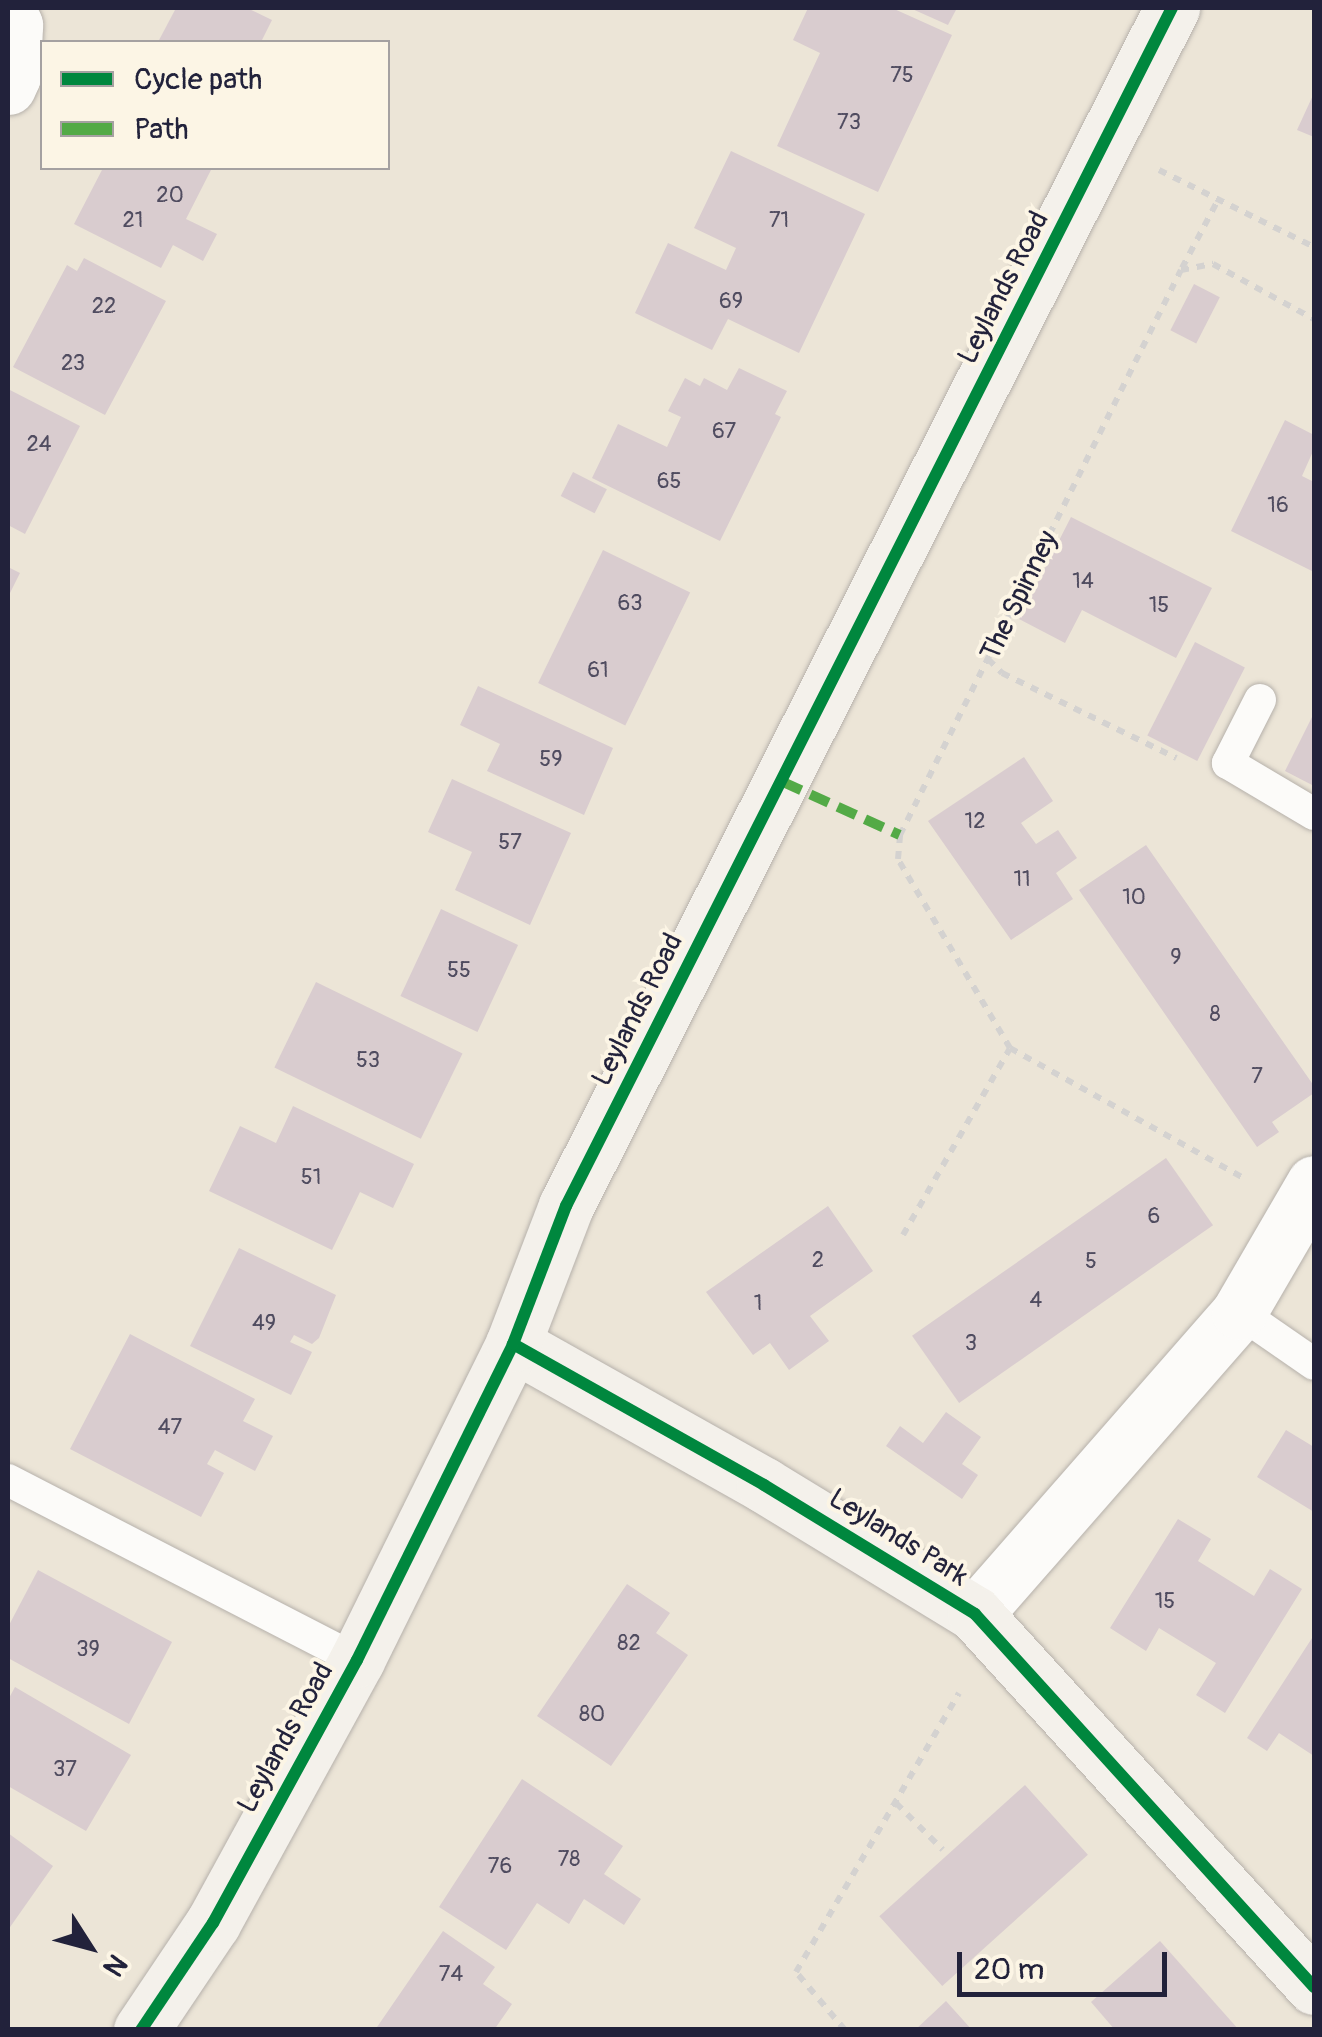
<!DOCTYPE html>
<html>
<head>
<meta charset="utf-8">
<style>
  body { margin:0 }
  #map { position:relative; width:1322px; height:2037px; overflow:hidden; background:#ece5d7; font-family:Pangolin,sans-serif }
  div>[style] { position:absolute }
  .building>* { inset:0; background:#d9cccf; transform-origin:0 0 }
  .path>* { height:6px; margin-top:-3px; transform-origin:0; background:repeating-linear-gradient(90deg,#d4d2d0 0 8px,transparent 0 16px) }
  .roads { filter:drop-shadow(0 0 2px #b6b1ab) drop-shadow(0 0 2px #b6b1ab) }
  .lane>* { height:32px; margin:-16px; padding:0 16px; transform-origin:16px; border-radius:16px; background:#fcfbf9 }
  .street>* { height:55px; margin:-27.5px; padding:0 27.5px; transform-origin:27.5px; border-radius:27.5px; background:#fcfbf9 }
  .secondary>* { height:55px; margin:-27.5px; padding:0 27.5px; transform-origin:27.5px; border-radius:27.5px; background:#f4f1eb }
  .quiet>* { height:10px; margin-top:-5px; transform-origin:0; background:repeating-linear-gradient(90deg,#53aa46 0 20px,transparent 0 30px) }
  .cycleway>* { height:12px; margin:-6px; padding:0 6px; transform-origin:6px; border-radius:6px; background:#00873e }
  span { translate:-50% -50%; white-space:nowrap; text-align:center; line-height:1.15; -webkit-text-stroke:8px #fcf5e5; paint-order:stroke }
  .number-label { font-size:22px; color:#504c60 }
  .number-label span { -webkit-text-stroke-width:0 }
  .street-label { font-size:28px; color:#22223b }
  .frame { position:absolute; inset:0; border:10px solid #22223b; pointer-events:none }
  .legend { position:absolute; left:40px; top:40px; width:350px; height:130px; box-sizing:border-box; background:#fcf5e5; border:2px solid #a5a1a1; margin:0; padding:12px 18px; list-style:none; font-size:30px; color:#22223b }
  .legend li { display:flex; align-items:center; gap:20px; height:50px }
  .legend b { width:50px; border:2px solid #a5a1a1 }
  .north { position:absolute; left:40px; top:1897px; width:100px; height:100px; -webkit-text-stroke:8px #fcf5e5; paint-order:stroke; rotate:126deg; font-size:28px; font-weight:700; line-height:40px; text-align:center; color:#22223b }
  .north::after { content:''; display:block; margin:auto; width:35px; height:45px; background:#22223b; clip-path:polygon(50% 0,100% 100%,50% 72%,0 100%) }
  .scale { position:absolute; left:957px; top:1952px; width:210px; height:45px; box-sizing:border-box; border:5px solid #22223b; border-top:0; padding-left:12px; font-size:30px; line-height:35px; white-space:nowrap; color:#22223b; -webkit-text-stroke:8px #fcf5e5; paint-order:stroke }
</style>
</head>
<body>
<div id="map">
  <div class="building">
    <i style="clip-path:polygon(176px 8px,247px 8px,272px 20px,261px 42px,158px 42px)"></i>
    <i style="clip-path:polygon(808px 8px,892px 8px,952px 35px,878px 192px,777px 146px,820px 53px,793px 40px)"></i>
    <i style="clip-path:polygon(910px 8px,957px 8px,948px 25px)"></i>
    <i style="clip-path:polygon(1314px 93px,1314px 137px,1297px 130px)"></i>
    <i style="clip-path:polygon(731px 151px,865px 214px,799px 353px,728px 319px,712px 350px,635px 313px,668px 243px,726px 270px,736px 248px,694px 228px)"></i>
    <i style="clip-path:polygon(103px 168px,212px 168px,186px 219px,217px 234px,203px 261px,173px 245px,161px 268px,74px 224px)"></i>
    <i style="clip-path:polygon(84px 258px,166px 301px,105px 415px,13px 367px,67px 265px,77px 271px)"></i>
    <i style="left:1194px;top:284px;width:29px;height:52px;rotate:27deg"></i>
    <i style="clip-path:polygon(739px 368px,787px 391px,775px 414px,781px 417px,720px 541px,592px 478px,618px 424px,667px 447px,681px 417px,668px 411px,685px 378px,700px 386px,704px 378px,727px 390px)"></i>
    <i style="clip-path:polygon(8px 389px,80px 426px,25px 534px,8px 525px)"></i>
    <i style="clip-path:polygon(1285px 420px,1314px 435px,1314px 449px,1302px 476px,1314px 482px,1314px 572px,1231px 531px)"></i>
    <i style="left:573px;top:472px;width:38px;height:27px;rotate:27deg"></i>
    <i style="clip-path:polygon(1071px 517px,1212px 588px,1176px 658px,1082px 610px,1065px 643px,1019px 619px)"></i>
    <i style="left:603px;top:550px;width:97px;height:148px;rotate:26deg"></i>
    <i style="clip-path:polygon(8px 567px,20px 573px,8px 597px)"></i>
    <i style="left:1195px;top:642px;width:56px;height:105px;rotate:27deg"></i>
    <i style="clip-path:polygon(478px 686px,613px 748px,584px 815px,487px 771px,500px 744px,460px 725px)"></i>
    <i style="clip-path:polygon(1314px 713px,1314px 786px,1285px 771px)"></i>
    <i style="clip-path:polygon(1024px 757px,1053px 801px,1021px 823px,1036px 844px,1058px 830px,1077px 858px,1056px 873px,1073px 899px,1011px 940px,928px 821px)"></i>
    <i style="clip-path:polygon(452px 779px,571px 833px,530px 925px,455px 890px,472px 852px,428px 832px)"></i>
    <i style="clip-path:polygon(1146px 845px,1314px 1086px,1314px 1093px,1272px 1122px,1279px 1132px,1257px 1147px,1079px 890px)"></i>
    <i style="left:441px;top:909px;width:85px;height:96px;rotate:25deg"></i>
    <i style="left:316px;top:982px;width:163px;height:95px;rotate:26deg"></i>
    <i style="clip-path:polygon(293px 1106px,414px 1164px,393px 1208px,360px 1192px,332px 1250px,209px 1191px,240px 1126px,276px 1143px)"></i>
    <i style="left:1166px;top:1158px;width:82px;height:310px;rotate:55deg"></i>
    <i style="clip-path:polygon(828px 1206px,873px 1271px,810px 1316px,829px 1341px,789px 1370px,770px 1343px,753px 1355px,706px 1292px)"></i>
    <i style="clip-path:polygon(239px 1248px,336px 1295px,319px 1338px,312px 1344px,294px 1335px,290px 1342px,312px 1352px,291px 1395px,190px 1346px)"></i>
    <i style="clip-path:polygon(130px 1334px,255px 1399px,243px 1421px,273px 1436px,255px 1471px,215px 1450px,207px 1464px,224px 1473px,201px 1517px,70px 1449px)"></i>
    <i style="clip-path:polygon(946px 1412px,981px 1437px,962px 1464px,978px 1475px,962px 1499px,886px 1446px,900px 1426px,923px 1443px)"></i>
    <i style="clip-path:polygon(1286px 1430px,1314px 1447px,1314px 1512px,1257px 1477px)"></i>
    <i style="clip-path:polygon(1178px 1519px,1211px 1539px,1198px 1561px,1254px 1596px,1270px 1569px,1302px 1589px,1225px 1713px,1196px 1695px,1216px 1663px,1159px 1628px,1146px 1651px,1110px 1628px)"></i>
    <i style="clip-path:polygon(38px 1570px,172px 1642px,129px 1724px,8px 1658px,8px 1627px)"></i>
    <i style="clip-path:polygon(627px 1584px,670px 1613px,656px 1633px,688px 1655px,611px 1766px,537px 1716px)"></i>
    <i style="clip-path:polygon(1314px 1635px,1314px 1756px,1279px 1733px,1267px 1751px,1247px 1738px)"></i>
    <i style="clip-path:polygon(15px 1687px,131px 1755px,86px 1831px,8px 1786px,8px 1700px)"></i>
    <i style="clip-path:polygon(522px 1779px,623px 1846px,604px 1874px,641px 1899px,624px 1925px,584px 1899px,569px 1924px,537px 1903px,506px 1950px,439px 1907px)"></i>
    <i style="left:1025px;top:1785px;width:94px;height:196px;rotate:48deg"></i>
    <i style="clip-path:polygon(8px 1833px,53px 1866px,8px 1930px)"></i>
    <i style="clip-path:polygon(443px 1931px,495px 1967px,483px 1984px,512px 2004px,494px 2030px,375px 2030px)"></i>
    <i style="clip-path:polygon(1160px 1941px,1239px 2030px,1115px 2030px,1091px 2002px)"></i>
    <i style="clip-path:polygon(946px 2001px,972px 2030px,915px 2030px)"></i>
  </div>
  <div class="path">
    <i style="left:1159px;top:170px;width:173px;rotate:26.4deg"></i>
    <i style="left:1182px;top:268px;width:79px;rotate:-62.1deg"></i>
    <i style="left:988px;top:659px;width:20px;rotate:45deg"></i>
    <i style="left:1002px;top:673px;width:194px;rotate:26deg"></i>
    <i style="left:1010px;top:1048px;width:220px;rotate:-120.7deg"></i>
    <i style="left:898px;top:859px;width:24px;rotate:-85deg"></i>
    <i style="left:900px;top:835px;width:631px;rotate:-63.56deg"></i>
    <i style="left:1181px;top:270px;width:33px;rotate:-11deg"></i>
    <i style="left:1213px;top:264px;width:115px;rotate:28.6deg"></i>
    <i style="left:903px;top:1235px;width:215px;rotate:-60.2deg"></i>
    <i style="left:1010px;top:1048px;width:265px;rotate:29.1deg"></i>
    <i style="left:896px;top:1803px;width:66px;rotate:45deg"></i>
    <i style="left:845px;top:2030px;width:76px;rotate:-130.2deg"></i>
    <i style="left:796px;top:1972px;width:323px;rotate:-59.7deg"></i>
  </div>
  <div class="roads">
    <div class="lane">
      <i style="left:1260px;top:700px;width:71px;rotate:116.9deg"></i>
      <i style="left:1228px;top:763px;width:100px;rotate:30.7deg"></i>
      <i style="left:1239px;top:1312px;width:91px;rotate:34.7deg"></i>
      <i style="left:8px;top:1480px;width:393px;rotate:27.3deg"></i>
    </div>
    <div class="street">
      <i style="left:8px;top:11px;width:16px;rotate:63deg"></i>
      <i style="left:15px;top:25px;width:51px;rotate:92.2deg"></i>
      <i style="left:13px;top:76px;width:12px;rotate:114deg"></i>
      <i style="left:975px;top:1614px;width:401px;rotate:-48.8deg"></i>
      <i style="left:1239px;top:1312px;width:149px;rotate:-59.8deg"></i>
    </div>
    <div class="secondary">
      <i style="left:513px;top:1344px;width:288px;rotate:29.3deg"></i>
      <i style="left:764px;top:1485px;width:247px;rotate:31.4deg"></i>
      <i style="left:975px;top:1614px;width:504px;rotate:47.73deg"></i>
      <i style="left:141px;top:2030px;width:129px;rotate:-56.1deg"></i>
      <i style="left:213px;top:1923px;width:300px;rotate:-61.3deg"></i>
      <i style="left:357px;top:1660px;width:352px;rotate:-63.7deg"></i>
      <i style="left:513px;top:1344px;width:148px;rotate:-69deg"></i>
      <i style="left:566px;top:1206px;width:1343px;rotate:-63.17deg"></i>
    </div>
  </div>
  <div class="quiet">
    <i style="left:783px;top:782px;width:128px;rotate:24.4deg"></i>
  </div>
  <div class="cycleway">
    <i style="left:513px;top:1344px;width:288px;rotate:29.3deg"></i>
    <i style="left:764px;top:1485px;width:247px;rotate:31.4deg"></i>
    <i style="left:975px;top:1614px;width:504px;rotate:47.73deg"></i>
    <i style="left:141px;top:2030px;width:129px;rotate:-56.1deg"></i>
    <i style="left:213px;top:1923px;width:300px;rotate:-61.3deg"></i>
    <i style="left:357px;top:1660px;width:352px;rotate:-63.7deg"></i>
    <i style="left:513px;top:1344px;width:148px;rotate:-69deg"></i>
    <i style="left:566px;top:1206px;width:1343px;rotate:-63.17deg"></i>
  </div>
  <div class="number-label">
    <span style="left:902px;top:76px">75</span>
    <span style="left:849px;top:123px">73</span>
    <span style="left:170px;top:196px">20</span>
    <span style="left:133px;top:221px">21</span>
    <span style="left:779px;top:221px">71</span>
    <span style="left:731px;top:302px">69</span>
    <span style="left:104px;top:307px">22</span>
    <span style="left:73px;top:364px">23</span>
    <span style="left:724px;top:432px">67</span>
    <span style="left:39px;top:445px">24</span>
    <span style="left:669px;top:482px">65</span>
    <span style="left:1278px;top:506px">16</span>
    <span style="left:1083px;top:582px">14</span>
    <span style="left:630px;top:604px">63</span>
    <span style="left:1159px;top:606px">15</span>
    <span style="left:598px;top:671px">61</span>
    <span style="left:551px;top:760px">59</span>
    <span style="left:975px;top:822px">12</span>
    <span style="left:510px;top:843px">57</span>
    <span style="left:1022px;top:880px">11</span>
    <span style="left:1134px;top:898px">10</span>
    <span style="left:1176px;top:958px">9</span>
    <span style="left:459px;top:971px">55</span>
    <span style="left:1215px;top:1015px">8</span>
    <span style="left:368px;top:1061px">53</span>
    <span style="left:1257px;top:1077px">7</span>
    <span style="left:311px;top:1178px">51</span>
    <span style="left:1154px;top:1217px">6</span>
    <span style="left:818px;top:1261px">2</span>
    <span style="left:1091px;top:1262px">5</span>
    <span style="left:1036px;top:1301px">4</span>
    <span style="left:758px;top:1304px">1</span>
    <span style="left:264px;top:1324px">49</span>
    <span style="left:971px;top:1344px">3</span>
    <span style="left:170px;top:1428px">47</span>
    <span style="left:1165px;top:1602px">15</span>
    <span style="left:629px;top:1644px">82</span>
    <span style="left:88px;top:1650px">39</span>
    <span style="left:592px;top:1715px">80</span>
    <span style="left:65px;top:1770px">37</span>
    <span style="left:569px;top:1860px">78</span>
    <span style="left:500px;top:1867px">76</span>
    <span style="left:451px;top:1975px">74</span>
  </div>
  <div class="street-label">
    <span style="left:1004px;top:288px;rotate:-63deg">Leylands Road</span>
    <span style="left:1020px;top:596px;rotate:-64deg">The Spinney</span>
    <span style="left:638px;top:1010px;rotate:-63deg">Leylands Road</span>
    <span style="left:898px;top:1538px;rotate:32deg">Leylands Park</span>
    <span style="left:286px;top:1738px;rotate:-61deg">Leylands Road</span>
  </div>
  <div class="frame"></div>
  <ul class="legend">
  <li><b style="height:12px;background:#00873e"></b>Cycle path</li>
  <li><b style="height:12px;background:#53aa46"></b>Path</li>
  </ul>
  <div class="north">N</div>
  <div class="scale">20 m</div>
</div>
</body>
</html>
